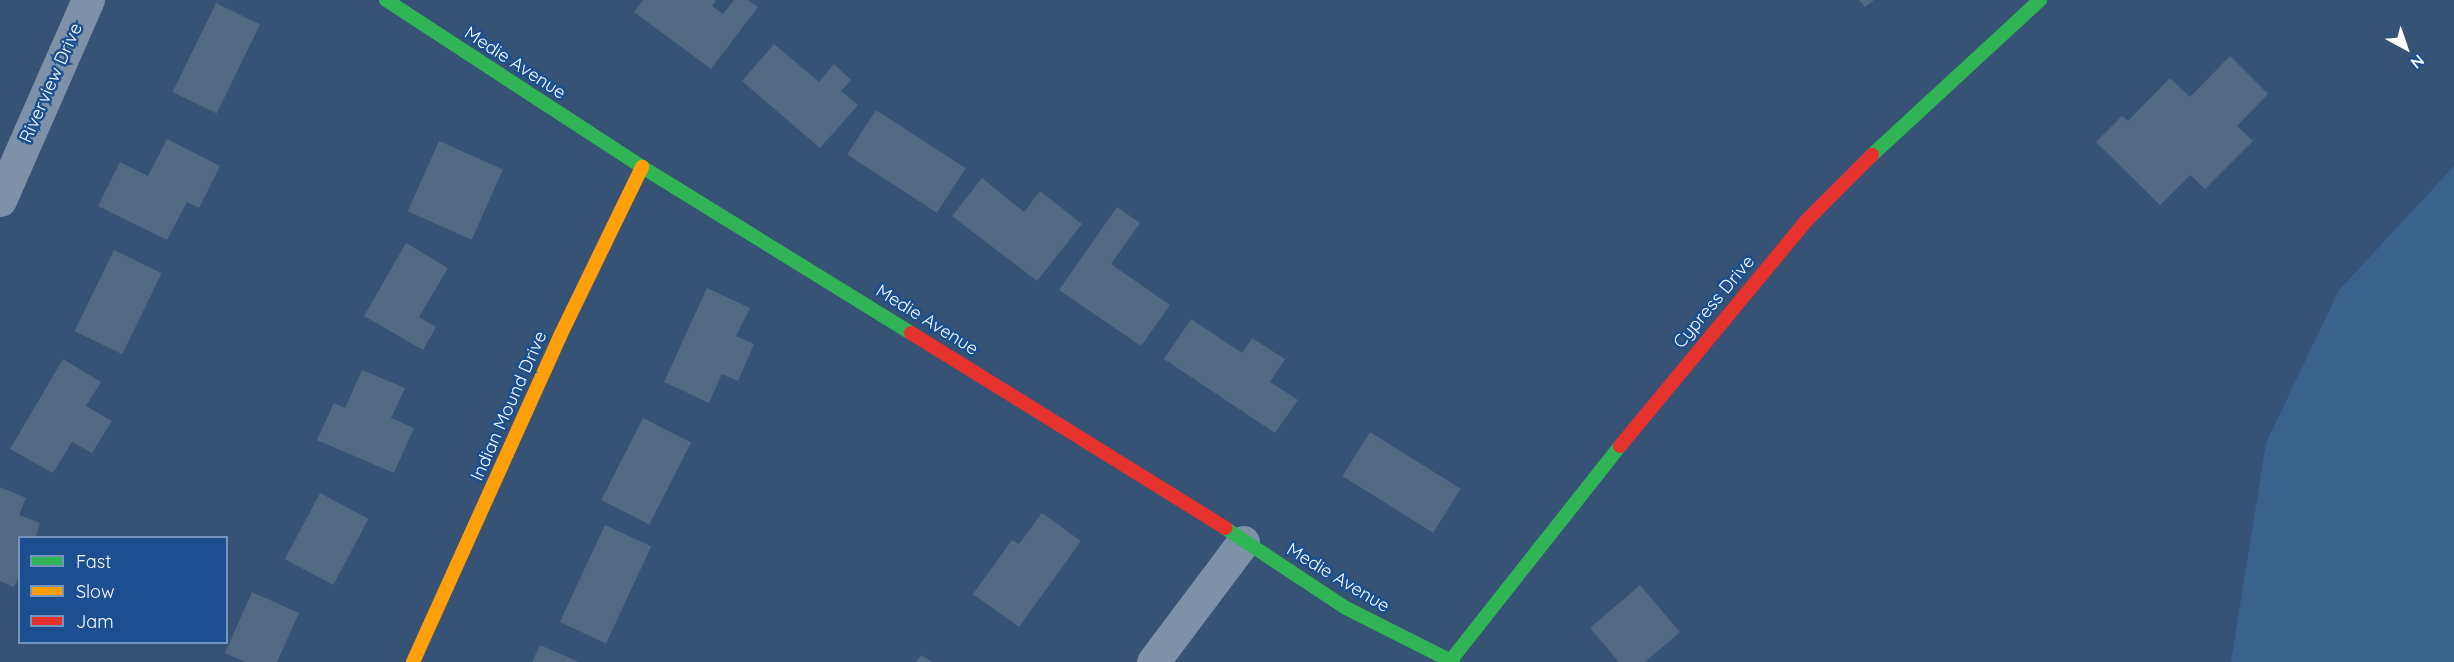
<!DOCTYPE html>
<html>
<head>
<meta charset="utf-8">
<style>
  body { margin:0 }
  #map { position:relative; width:2454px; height:662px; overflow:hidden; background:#365274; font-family:Quicksand,sans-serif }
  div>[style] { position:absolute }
  .water>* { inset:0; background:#3b618d }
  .building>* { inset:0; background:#526984; transform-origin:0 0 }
  .street>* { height:33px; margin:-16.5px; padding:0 16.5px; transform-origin:16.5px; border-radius:16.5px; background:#7d92a8 }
  .fast>* { height:14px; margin:-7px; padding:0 7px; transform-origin:7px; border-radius:7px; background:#30b455 }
  .slow>* { height:14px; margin:-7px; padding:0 7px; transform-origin:7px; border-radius:7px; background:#ff9f0a }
  .jam>* { height:14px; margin:-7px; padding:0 7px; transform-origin:7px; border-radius:7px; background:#e5322d }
  span { translate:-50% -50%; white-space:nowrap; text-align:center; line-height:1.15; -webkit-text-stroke:5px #1b4f8f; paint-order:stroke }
  .street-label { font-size:18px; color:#fff }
  .legend { position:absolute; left:18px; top:536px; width:210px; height:108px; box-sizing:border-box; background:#1b4f8f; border:2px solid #7695bc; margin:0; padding:8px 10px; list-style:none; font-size:18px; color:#fff }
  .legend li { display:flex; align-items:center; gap:12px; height:30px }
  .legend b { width:30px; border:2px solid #7695bc }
  .north { position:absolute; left:2376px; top:18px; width:60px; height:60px; -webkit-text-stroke:4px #1b4f8f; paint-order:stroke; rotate:140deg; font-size:16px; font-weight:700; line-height:24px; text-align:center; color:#fff }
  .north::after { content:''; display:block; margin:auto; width:21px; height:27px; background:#fff; clip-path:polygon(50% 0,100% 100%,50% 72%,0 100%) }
</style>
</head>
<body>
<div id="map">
  <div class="water">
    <i style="clip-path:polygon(2454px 166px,2454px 662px,2231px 662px,2266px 443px,2339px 290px)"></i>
  </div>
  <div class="building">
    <i style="clip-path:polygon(643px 0,716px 0,712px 6px,723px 14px,734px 0,748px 0,758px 7px,711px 69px,634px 12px)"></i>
    <i style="clip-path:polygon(1859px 0,1874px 0,1865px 7px)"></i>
    <i style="left:216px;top:3px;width:49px;height:99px;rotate:26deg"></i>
    <i style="clip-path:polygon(774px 44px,819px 82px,834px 64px,851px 80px,841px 91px,858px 105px,820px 148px,742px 81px)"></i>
    <i style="clip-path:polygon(2230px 56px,2268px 94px,2237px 126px,2253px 141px,2205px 189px,2190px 175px,2160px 205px,2096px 142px,2122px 116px,2128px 121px,2170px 78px,2190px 97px)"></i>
    <i style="left:876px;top:110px;width:107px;height:53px;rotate:33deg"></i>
    <i style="clip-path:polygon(167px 139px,220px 166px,199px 208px,187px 202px,167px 240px,98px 206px,120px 162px,148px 176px)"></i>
    <i style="left:439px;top:141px;width:70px;height:77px;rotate:24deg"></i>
    <i style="clip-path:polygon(982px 178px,1024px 212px,1040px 191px,1082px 224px,1037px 281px,952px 216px)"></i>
    <i style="clip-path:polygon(1117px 207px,1140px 223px,1111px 264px,1170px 305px,1141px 346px,1059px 290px)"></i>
    <i style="clip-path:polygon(406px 243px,448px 268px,419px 317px,436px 327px,423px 350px,364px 316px)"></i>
    <i style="left:114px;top:250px;width:53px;height:90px;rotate:26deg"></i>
    <i style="clip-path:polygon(707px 288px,750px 308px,736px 336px,754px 344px,738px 381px,722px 374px,709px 403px,664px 382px)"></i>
    <i style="clip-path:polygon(1191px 319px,1242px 353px,1252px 338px,1285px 359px,1270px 382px,1298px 400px,1275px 433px,1164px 359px)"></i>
    <i style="clip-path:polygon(63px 359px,101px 382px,86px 406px,112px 421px,92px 453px,72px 442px,53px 473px,10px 449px)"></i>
    <i style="clip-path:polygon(362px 370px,405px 388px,391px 418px,414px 428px,394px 473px,317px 440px,334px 403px,345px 408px)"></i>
    <i style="left:643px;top:418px;width:54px;height:92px;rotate:27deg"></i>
    <i style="left:1370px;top:432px;width:107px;height:52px;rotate:32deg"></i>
    <i style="clip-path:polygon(0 487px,26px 498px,19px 515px,40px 523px,35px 538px,20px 538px,20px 573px,14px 587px,0 581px)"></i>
    <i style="left:320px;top:493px;width:55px;height:75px;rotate:28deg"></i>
    <i style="clip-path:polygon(1042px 513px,1081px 541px,1019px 627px,973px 594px,1012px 540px,1019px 544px)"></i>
    <i style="left:605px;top:525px;width:51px;height:107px;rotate:25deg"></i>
    <i style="clip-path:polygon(1640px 585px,1680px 632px,1645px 662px,1619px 662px,1590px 628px)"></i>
    <i style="clip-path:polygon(252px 592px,299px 613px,277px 662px,245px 662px,225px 653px)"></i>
    <i style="clip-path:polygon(540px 645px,579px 662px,532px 662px)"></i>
    <i style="clip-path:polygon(921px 655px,932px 662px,916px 662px)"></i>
  </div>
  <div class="street">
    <i style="left:0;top:200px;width:219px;rotate:-66.3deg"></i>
    <i style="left:1153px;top:662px;width:150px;rotate:-53.1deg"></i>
  </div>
  <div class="fast">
    <i style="left:386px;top:0;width:306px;rotate:33.1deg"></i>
    <i style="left:642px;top:167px;width:316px;rotate:31.7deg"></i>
    <i style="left:1872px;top:155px;width:229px;rotate:-42.7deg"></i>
    <i style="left:1225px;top:528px;width:145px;rotate:33.5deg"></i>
    <i style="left:1346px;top:608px;width:120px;rotate:26.8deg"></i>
    <i style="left:1451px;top:660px;width:273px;rotate:-51.7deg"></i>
  </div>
  <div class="slow">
    <i style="left:413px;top:662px;width:358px;rotate:-65.7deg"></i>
    <i style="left:560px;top:336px;width:188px;rotate:-64.1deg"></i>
  </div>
  <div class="jam">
    <i style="left:911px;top:333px;width:370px;rotate:31.8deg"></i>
    <i style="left:1620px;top:446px;width:291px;rotate:-50.4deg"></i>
    <i style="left:1805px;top:222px;width:95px;rotate:-45deg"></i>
  </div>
  <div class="street-label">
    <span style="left:515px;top:63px;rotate:33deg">Medie Avenue</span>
    <span style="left:51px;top:83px;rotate:-66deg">Riverview Drive</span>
    <span style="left:1714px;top:302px;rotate:-50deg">Cypress Drive</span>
    <span style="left:927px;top:320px;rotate:32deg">Medie Avenue</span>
    <span style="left:509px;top:406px;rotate:-66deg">Indian Mound Drive</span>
    <span style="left:1338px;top:578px;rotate:31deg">Medie Avenue</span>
  </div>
  <ul class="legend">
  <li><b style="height:8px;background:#30b455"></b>Fast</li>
  <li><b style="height:8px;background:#ff9f0a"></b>Slow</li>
  <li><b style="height:8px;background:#e5322d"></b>Jam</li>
  </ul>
  <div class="north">N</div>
</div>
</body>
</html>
